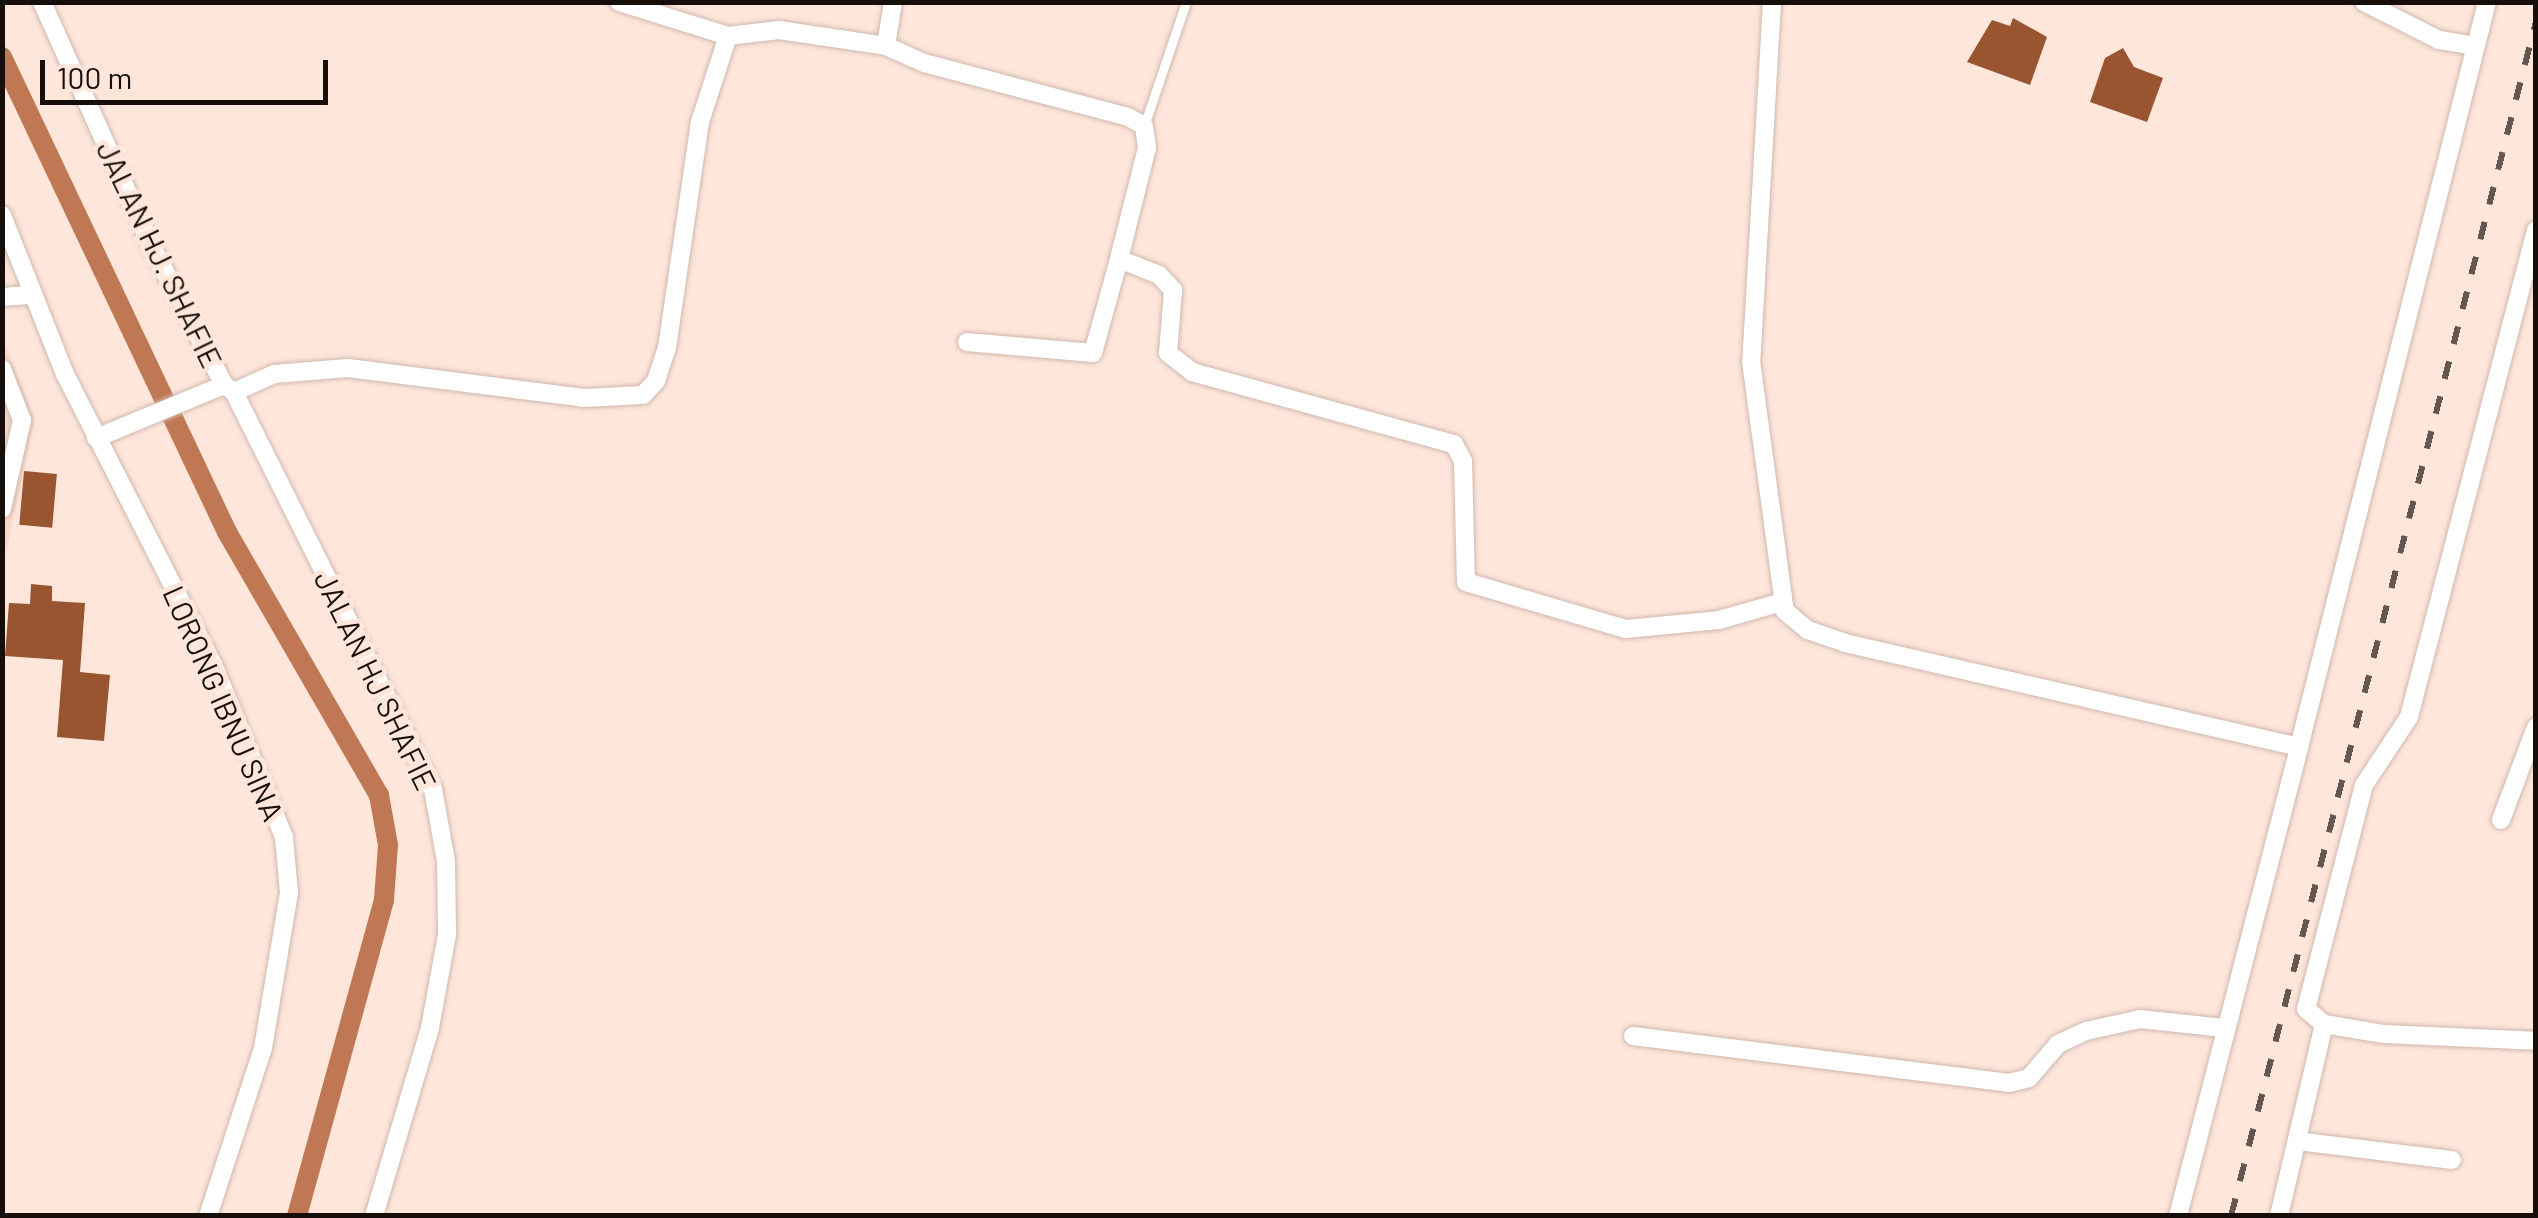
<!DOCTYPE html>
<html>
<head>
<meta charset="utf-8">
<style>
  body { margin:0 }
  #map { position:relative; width:2538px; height:1218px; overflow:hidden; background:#fee6db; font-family:Barlow,sans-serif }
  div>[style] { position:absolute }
  .built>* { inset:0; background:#f8d9cb }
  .canal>* { height:20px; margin:-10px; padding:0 10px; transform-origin:10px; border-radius:10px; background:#c07854 }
  .building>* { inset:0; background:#995430; transform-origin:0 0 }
  .roads { filter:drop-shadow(0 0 2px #cfb8ae) drop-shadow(0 0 2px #cfb8ae) }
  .service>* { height:9px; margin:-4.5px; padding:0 4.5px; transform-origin:4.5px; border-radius:4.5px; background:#fff }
  .minor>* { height:18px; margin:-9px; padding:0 9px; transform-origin:9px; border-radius:9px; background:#fff }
  .rail>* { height:6px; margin-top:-3px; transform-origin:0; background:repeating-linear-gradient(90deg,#635750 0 18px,transparent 0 36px) }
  span { translate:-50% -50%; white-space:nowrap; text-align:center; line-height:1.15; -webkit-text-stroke:10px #fee6db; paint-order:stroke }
  .street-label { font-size:30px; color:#150e0a }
  .frame { position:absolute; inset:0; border:5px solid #150e0a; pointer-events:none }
  .scale { position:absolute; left:40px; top:60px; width:288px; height:45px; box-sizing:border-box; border:5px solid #150e0a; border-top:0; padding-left:12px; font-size:30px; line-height:35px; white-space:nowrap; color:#150e0a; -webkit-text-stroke:8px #fee6db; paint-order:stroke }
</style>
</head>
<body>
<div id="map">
  <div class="built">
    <i style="clip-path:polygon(3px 340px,35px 418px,3px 568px)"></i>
  </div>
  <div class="canal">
    <i style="left:2px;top:57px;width:526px;rotate:64.65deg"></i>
    <i style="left:227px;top:532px;width:304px;rotate:60deg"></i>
    <i style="left:379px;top:795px;width:51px;rotate:79.8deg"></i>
    <i style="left:388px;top:845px;width:55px;rotate:94.2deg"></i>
    <i style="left:384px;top:900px;width:328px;rotate:105.4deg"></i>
  </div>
  <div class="building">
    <i style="clip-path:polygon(2013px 18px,2047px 37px,2030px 85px,1967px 62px,1992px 20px,2010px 26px)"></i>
    <i style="clip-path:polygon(2123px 48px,2134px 67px,2163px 78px,2147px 122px,2090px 102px,2105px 58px)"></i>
    <i style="left:24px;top:471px;width:33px;height:54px;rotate:5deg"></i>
    <i style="clip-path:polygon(31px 584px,52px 586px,52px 601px,85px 603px,80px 672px,110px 675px,104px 741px,57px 737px,63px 660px,5px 656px,9px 603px,30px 604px)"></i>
  </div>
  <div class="roads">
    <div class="service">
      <i style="left:1144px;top:126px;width:131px;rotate:-71.3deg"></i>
    </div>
    <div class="minor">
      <i style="left:42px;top:2px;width:269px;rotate:65.8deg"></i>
      <i style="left:152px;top:247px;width:156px;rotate:62.4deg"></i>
      <i style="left:224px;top:385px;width:12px;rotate:35deg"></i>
      <i style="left:234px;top:392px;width:444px;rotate:63.4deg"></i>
      <i style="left:433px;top:789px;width:73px;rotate:79.8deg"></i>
      <i style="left:446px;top:861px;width:74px;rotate:89.2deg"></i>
      <i style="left:447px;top:935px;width:95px;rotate:100.4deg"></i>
      <i style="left:430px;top:1028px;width:196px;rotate:106.6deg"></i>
      <i style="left:619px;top:2px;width:114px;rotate:17.3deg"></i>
      <i style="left:728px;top:36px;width:51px;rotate:-6.7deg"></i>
      <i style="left:779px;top:30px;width:108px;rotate:8.5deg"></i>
      <i style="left:886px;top:46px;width:42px;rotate:24.1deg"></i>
      <i style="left:924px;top:63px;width:211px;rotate:14.8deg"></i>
      <i style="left:1128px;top:117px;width:18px;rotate:29deg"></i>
      <i style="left:1144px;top:126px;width:22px;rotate:82deg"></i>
      <i style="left:1147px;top:148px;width:114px;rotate:104.2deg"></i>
      <i style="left:1119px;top:259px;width:43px;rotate:21.8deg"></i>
      <i style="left:1159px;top:275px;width:21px;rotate:47deg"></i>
      <i style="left:1173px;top:290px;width:63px;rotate:94.5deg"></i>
      <i style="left:1168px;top:353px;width:31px;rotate:38deg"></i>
      <i style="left:1192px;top:372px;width:272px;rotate:15.4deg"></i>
      <i style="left:1454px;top:444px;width:19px;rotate:62deg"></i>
      <i style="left:1463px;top:461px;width:121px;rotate:88.6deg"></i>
      <i style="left:1466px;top:582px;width:167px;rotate:16.4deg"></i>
      <i style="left:1626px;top:629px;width:93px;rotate:-5.5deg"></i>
      <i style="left:1719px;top:620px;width:66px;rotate:-15.9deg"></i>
      <i style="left:1772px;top:2px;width:360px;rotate:93.3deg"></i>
      <i style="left:1751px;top:361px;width:252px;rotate:82.3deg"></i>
      <i style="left:1785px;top:611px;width:30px;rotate:40deg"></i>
      <i style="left:1808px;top:630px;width:39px;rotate:19deg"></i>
      <i style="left:1845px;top:643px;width:466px;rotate:12.9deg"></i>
      <i style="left:2299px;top:747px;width:768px;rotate:-75.84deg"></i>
      <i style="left:2364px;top:2px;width:84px;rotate:26.9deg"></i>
      <i style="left:2439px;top:40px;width:37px;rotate:9deg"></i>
      <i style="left:886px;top:46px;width:45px;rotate:-81deg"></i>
      <i style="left:2px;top:215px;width:171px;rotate:68.4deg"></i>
      <i style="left:65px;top:374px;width:326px;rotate:63deg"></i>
      <i style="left:213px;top:664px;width:187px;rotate:67.7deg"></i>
      <i style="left:284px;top:837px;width:56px;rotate:84.9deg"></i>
      <i style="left:289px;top:893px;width:157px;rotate:99.5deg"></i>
      <i style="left:263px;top:1048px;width:177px;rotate:108.1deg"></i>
      <i style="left:2536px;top:230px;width:503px;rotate:104.62deg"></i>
      <i style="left:2409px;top:717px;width:82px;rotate:123.5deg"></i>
      <i style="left:2364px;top:785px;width:231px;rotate:104.5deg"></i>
      <i style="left:2306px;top:1009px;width:23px;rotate:40deg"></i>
      <i style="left:2324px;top:1024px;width:61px;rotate:9.5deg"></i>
      <i style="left:2384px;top:1034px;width:152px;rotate:2.6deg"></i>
      <i style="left:2px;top:297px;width:31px;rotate:-4deg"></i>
      <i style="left:967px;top:342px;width:126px;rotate:5deg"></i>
      <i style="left:1093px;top:353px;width:98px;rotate:-74.5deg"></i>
      <i style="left:2px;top:369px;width:55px;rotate:68.6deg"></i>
      <i style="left:22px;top:420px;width:91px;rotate:102.7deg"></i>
      <i style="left:234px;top:392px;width:44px;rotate:-24.2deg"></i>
      <i style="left:274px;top:374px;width:74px;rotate:-4.6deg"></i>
      <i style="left:348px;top:368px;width:238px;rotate:7.2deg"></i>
      <i style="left:584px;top:398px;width:59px;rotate:-2.9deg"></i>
      <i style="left:643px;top:395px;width:19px;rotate:-47deg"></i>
      <i style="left:656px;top:381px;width:35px;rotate:-72deg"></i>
      <i style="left:667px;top:348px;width:228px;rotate:-81.7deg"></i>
      <i style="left:700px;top:122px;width:90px;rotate:-72deg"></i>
      <i style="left:96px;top:438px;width:139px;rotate:-22.5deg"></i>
      <i style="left:2501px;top:820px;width:99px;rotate:-69.4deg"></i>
      <i style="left:1633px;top:1036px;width:379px;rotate:7.1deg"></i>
      <i style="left:2009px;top:1083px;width:21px;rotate:-14deg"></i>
      <i style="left:2029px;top:1078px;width:45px;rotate:-49.5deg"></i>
      <i style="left:2058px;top:1044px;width:31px;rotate:-25deg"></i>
      <i style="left:2086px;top:1031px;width:55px;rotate:-12.5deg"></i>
      <i style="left:2140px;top:1019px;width:84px;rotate:6.1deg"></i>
      <i style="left:2297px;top:1141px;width:156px;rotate:7deg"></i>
      <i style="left:2178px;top:1216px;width:484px;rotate:-75.5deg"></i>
      <i style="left:2279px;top:1216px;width:197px;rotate:-76.8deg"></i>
    </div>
  </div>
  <div class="rail">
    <i style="left:2231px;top:1216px;width:1233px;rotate:-75.68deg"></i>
  </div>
  <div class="street-label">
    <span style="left:160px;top:254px;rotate:64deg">JALAN HJ. SHAFIE</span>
    <span style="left:376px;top:680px;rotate:64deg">JALAN HJ SHAFIE</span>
    <span style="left:224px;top:703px;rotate:66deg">LORONG IBNU SINA</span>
  </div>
  <div class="frame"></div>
  <div class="scale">100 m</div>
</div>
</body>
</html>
